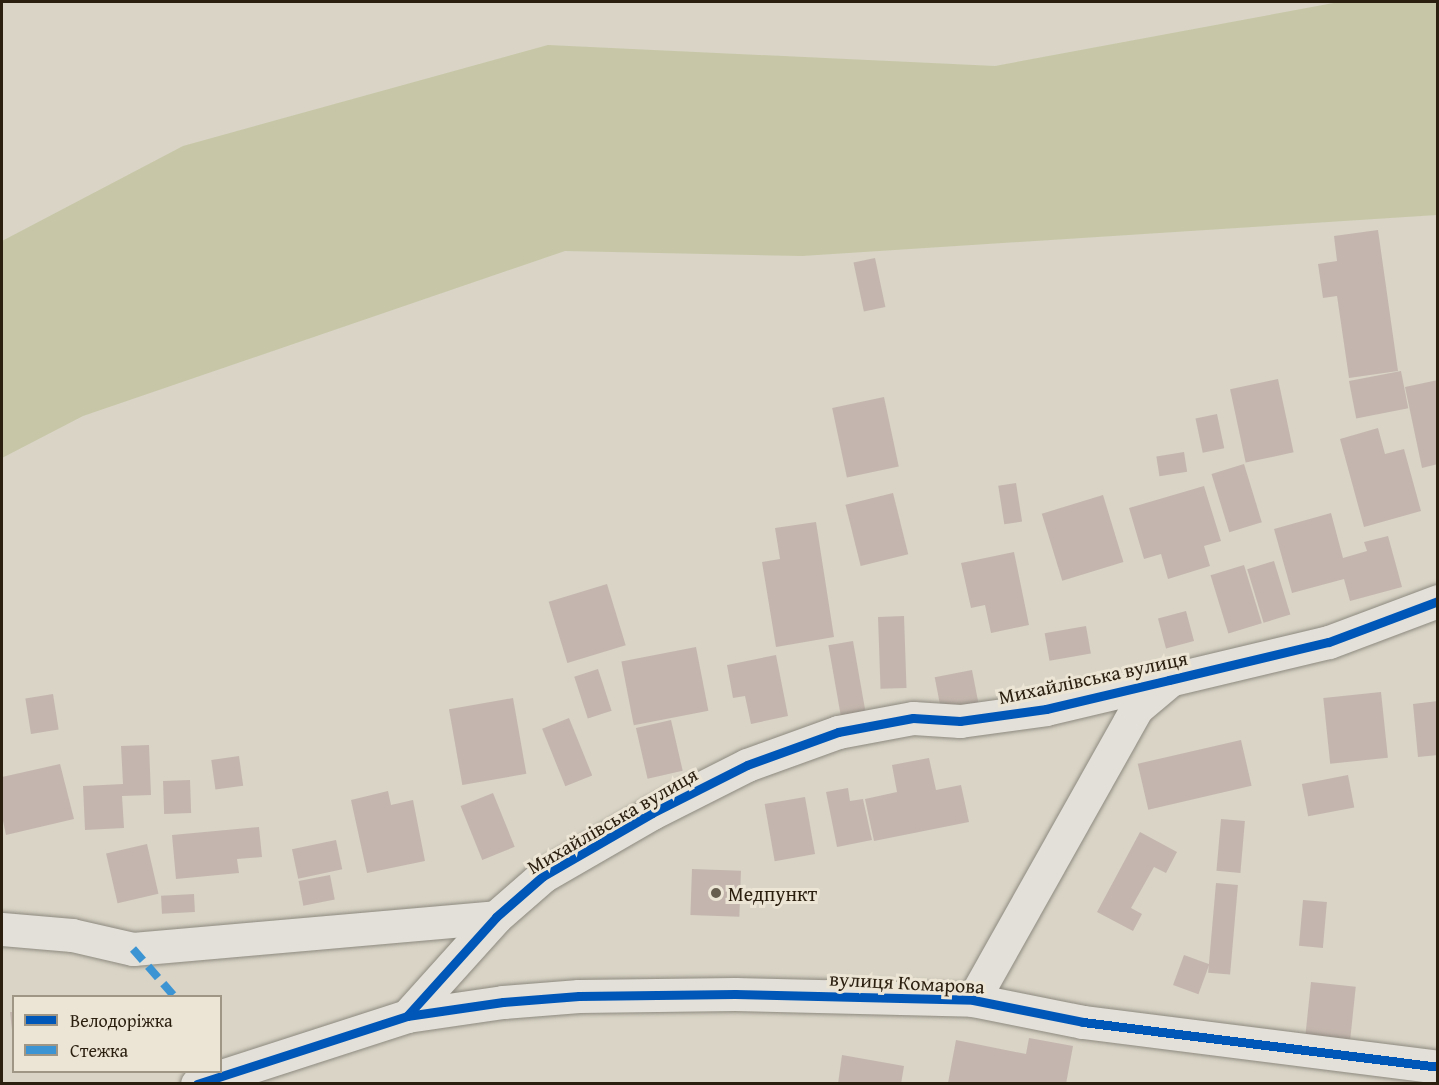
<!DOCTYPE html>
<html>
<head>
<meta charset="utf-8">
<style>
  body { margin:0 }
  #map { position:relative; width:1439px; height:1085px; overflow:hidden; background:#d9d4c6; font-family:"Gentium Book Plus",serif }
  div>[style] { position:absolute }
  .green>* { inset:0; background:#c7c7a7 }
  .building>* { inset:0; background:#c4b6ae; transform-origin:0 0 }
  .roads { filter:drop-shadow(0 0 2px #8d897f) drop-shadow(0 0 2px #8d897f) }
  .minor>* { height:33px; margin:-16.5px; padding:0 16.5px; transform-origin:16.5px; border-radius:16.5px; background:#e3e0d9 }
  .quiet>* { height:8px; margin-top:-4px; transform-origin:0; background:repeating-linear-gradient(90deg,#3c94d3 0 15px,transparent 0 23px) }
  .cycleway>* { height:9px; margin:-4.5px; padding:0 4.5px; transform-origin:4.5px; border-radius:4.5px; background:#0057b8 }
  .dots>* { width:16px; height:16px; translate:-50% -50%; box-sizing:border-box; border:3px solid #ece5d5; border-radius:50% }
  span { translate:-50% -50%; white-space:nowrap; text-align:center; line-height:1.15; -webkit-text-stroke:6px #ece5d5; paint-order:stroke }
  .street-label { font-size:20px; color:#2b1f10 }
  .poi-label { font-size:20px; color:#2b1f10 }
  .left { translate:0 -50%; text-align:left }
  .frame { position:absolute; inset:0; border:3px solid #2b1f10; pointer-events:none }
  .legend { position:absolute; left:12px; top:995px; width:210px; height:78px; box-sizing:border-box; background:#ece5d5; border:2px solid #9f9686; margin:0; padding:8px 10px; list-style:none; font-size:18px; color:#2b1f10 }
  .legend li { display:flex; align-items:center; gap:12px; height:30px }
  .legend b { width:30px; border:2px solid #9f9686 }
</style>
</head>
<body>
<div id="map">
  <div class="green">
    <i style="clip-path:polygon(1339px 2px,1437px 2px,1437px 215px,802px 256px,565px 251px,83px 416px,2px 458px,2px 241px,183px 146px,548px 45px,995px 66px)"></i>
  </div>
  <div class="building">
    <i style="clip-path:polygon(1378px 230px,1398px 371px,1349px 378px,1337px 296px,1323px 298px,1318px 264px,1337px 261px,1334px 236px)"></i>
    <i style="left:875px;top:258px;width:50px;height:22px;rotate:78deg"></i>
    <i style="left:1401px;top:371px;width:38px;height:53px;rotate:79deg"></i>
    <i style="left:1278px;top:379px;width:75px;height:49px;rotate:78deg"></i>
    <i style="clip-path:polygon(1438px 380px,1438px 464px,1422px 468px,1405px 387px)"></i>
    <i style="left:884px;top:397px;width:71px;height:53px;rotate:78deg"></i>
    <i style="left:1217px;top:414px;width:35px;height:22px;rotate:78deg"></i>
    <i style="clip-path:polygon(1378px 428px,1385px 454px,1404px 449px,1421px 511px,1364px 527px,1340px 439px)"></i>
    <i style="left:1184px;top:452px;width:20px;height:28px;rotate:81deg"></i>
    <i style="left:1244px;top:464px;width:61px;height:34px;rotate:73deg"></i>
    <i style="left:1016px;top:483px;width:39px;height:18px;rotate:81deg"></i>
    <i style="clip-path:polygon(1204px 486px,1221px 541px,1204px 546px,1210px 566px,1168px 579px,1161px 554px,1144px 559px,1129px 508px)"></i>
    <i style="left:893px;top:493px;width:63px;height:49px;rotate:76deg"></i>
    <i style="left:1103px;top:495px;width:70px;height:64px;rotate:73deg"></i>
    <i style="clip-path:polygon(1331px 513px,1343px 558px,1367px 551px,1364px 542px,1388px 536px,1402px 587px,1350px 601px,1344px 579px,1292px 593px,1274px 529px)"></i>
    <i style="clip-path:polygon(816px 522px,834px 637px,776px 647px,762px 562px,780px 559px,775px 528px)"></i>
    <i style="clip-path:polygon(1014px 552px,1029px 625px,991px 633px,985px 605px,971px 608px,961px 563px)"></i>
    <i style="left:1274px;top:561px;width:56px;height:28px;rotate:73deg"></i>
    <i style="left:1244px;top:565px;width:61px;height:35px;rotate:73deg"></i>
    <i style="left:607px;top:584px;width:64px;height:61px;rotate:73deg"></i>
    <i style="left:1186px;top:611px;width:31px;height:29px;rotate:75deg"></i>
    <i style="left:904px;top:616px;width:72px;height:26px;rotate:88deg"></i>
    <i style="left:1086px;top:626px;width:28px;height:42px;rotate:80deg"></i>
    <i style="left:853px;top:641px;width:77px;height:25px;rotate:80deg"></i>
    <i style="left:696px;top:647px;width:65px;height:76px;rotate:79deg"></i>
    <i style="clip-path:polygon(776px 655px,788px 716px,751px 724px,745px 696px,733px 698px,727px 665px)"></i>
    <i style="left:598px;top:669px;width:44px;height:25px;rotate:72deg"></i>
    <i style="left:972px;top:670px;width:33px;height:38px;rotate:79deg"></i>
    <i style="left:1381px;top:692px;width:66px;height:58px;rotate:84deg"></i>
    <i style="left:53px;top:694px;width:36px;height:28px;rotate:81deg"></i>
    <i style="left:513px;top:698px;width:77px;height:65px;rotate:80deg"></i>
    <i style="clip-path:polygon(1438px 701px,1438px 755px,1418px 757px,1413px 704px)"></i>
    <i style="left:569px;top:718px;width:62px;height:29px;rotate:68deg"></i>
    <i style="left:671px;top:720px;width:52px;height:36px;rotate:77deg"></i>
    <i style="left:1241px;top:740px;width:47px;height:106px;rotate:77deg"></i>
    <i style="clip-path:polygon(149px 745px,151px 795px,122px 796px,124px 828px,85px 830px,83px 786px,123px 784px,121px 746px)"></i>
    <i style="left:239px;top:756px;width:30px;height:28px;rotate:82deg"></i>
    <i style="clip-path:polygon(929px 758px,936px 790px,961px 785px,969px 822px,874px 841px,865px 799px,897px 792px,892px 765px)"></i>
    <i style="clip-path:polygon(60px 764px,74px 819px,6px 835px,2px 816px,2px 777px)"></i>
    <i style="left:1348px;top:775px;width:33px;height:47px;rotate:79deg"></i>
    <i style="left:190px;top:780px;width:33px;height:27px;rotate:88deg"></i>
    <i style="clip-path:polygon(848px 788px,850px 801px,863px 799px,872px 840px,837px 847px,826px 792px)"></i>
    <i style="clip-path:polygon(388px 791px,391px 805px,413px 800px,425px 861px,367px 873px,351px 800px)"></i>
    <i style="left:493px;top:793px;width:58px;height:35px;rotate:68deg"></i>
    <i style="left:805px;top:797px;width:58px;height:41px;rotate:80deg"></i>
    <i style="left:1221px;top:819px;width:24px;height:52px;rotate:5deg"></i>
    <i style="clip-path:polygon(259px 827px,262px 857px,237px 859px,239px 873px,176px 879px,172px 835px)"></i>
    <i style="clip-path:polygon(1140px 832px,1177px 852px,1166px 873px,1154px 867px,1131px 908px,1142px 914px,1133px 931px,1097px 912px)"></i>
    <i style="left:336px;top:840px;width:30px;height:45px;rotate:78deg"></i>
    <i style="left:147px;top:844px;width:51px;height:42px;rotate:77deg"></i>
    <i style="left:692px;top:869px;width:49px;height:46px;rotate:2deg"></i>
    <i style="left:330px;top:875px;width:25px;height:32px;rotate:79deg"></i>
    <i style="left:1216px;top:883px;width:22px;height:90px;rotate:5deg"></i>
    <i style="left:194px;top:894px;width:18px;height:33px;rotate:87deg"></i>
    <i style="left:1303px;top:900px;width:24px;height:46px;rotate:5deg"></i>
    <i style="left:1184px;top:955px;width:27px;height:32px;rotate:20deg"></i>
    <i style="left:1311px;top:982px;width:45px;height:53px;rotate:6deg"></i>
    <i style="clip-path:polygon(10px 1012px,14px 1012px,14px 1030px,12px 1030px)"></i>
    <i style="clip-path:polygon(1029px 1038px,1073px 1046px,1066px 1084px,948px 1083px,956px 1040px,1026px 1054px)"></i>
    <i style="clip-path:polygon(842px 1055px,904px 1066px,901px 1084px,838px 1084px)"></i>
  </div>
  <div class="roads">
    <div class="minor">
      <i style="left:2px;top:929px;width:70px;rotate:4.9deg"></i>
      <i style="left:72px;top:935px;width:63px;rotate:12.9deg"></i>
      <i style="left:133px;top:949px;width:364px;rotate:-5deg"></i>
      <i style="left:973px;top:1000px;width:335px;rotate:-60.7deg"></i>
      <i style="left:1137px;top:708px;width:40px;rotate:-40deg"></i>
      <i style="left:407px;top:1016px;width:133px;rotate:-48deg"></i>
      <i style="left:496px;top:917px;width:62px;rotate:-41.1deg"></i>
      <i style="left:543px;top:876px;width:126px;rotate:-30deg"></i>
      <i style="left:652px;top:813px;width:106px;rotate:-26.8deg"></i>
      <i style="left:747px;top:765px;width:97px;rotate:-19.9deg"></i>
      <i style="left:838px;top:732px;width:76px;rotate:-10.6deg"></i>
      <i style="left:913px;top:718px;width:47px;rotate:3.7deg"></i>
      <i style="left:960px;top:721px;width:87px;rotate:-7.9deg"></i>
      <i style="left:1046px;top:709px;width:126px;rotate:-13.3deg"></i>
      <i style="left:1169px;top:680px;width:164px;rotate:-13.4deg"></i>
      <i style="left:1329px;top:642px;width:116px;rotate:-20.6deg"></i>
      <i style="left:197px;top:1084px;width:221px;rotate:-17.9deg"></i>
      <i style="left:407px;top:1016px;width:97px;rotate:-8.3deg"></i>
      <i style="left:503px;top:1002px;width:76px;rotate:-4.5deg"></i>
      <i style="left:579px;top:996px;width:156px;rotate:-0.7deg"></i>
      <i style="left:735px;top:994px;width:238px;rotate:1.4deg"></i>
      <i style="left:973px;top:1000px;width:112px;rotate:11.3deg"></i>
      <i style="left:1083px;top:1022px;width:358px;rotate:7.2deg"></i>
    </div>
  </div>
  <div class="quiet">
    <i style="left:133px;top:949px;width:62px;rotate:48.9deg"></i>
  </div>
  <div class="cycleway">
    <i style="left:407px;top:1016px;width:133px;rotate:-48deg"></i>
    <i style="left:496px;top:917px;width:62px;rotate:-41.1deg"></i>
    <i style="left:543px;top:876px;width:126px;rotate:-30deg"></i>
    <i style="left:652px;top:813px;width:106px;rotate:-26.8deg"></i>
    <i style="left:747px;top:765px;width:97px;rotate:-19.9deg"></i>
    <i style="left:838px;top:732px;width:76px;rotate:-10.6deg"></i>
    <i style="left:913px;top:718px;width:47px;rotate:3.7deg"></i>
    <i style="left:960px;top:721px;width:87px;rotate:-7.9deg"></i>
    <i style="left:1046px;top:709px;width:126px;rotate:-13.3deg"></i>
    <i style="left:1169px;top:680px;width:164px;rotate:-13.4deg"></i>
    <i style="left:1329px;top:642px;width:116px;rotate:-20.6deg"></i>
    <i style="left:197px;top:1084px;width:221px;rotate:-17.9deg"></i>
    <i style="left:407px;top:1016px;width:97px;rotate:-8.3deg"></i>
    <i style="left:503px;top:1002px;width:76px;rotate:-4.5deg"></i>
    <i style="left:579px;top:996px;width:156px;rotate:-0.7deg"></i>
    <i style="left:735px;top:994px;width:238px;rotate:1.4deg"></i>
    <i style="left:973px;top:1000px;width:112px;rotate:11.3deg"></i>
    <i style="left:1083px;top:1022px;width:358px;rotate:7.2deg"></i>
  </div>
  <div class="dots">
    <i style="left:716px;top:893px;background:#685e50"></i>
  </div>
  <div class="street-label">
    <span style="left:1093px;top:677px;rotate:-12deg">Михайлівська вулиця</span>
    <span style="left:612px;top:820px;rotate:-30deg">Михайлівська вулиця</span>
    <span style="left:907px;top:982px;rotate:3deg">вулиця Комарова</span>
  </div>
  <div class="poi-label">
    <span class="left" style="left:728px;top:893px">Медпункт</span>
  </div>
  <div class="frame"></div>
  <ul class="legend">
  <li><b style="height:8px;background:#0057b8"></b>Велодоріжка</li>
  <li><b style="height:8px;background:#3c94d3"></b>Стежка</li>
  </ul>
</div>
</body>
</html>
